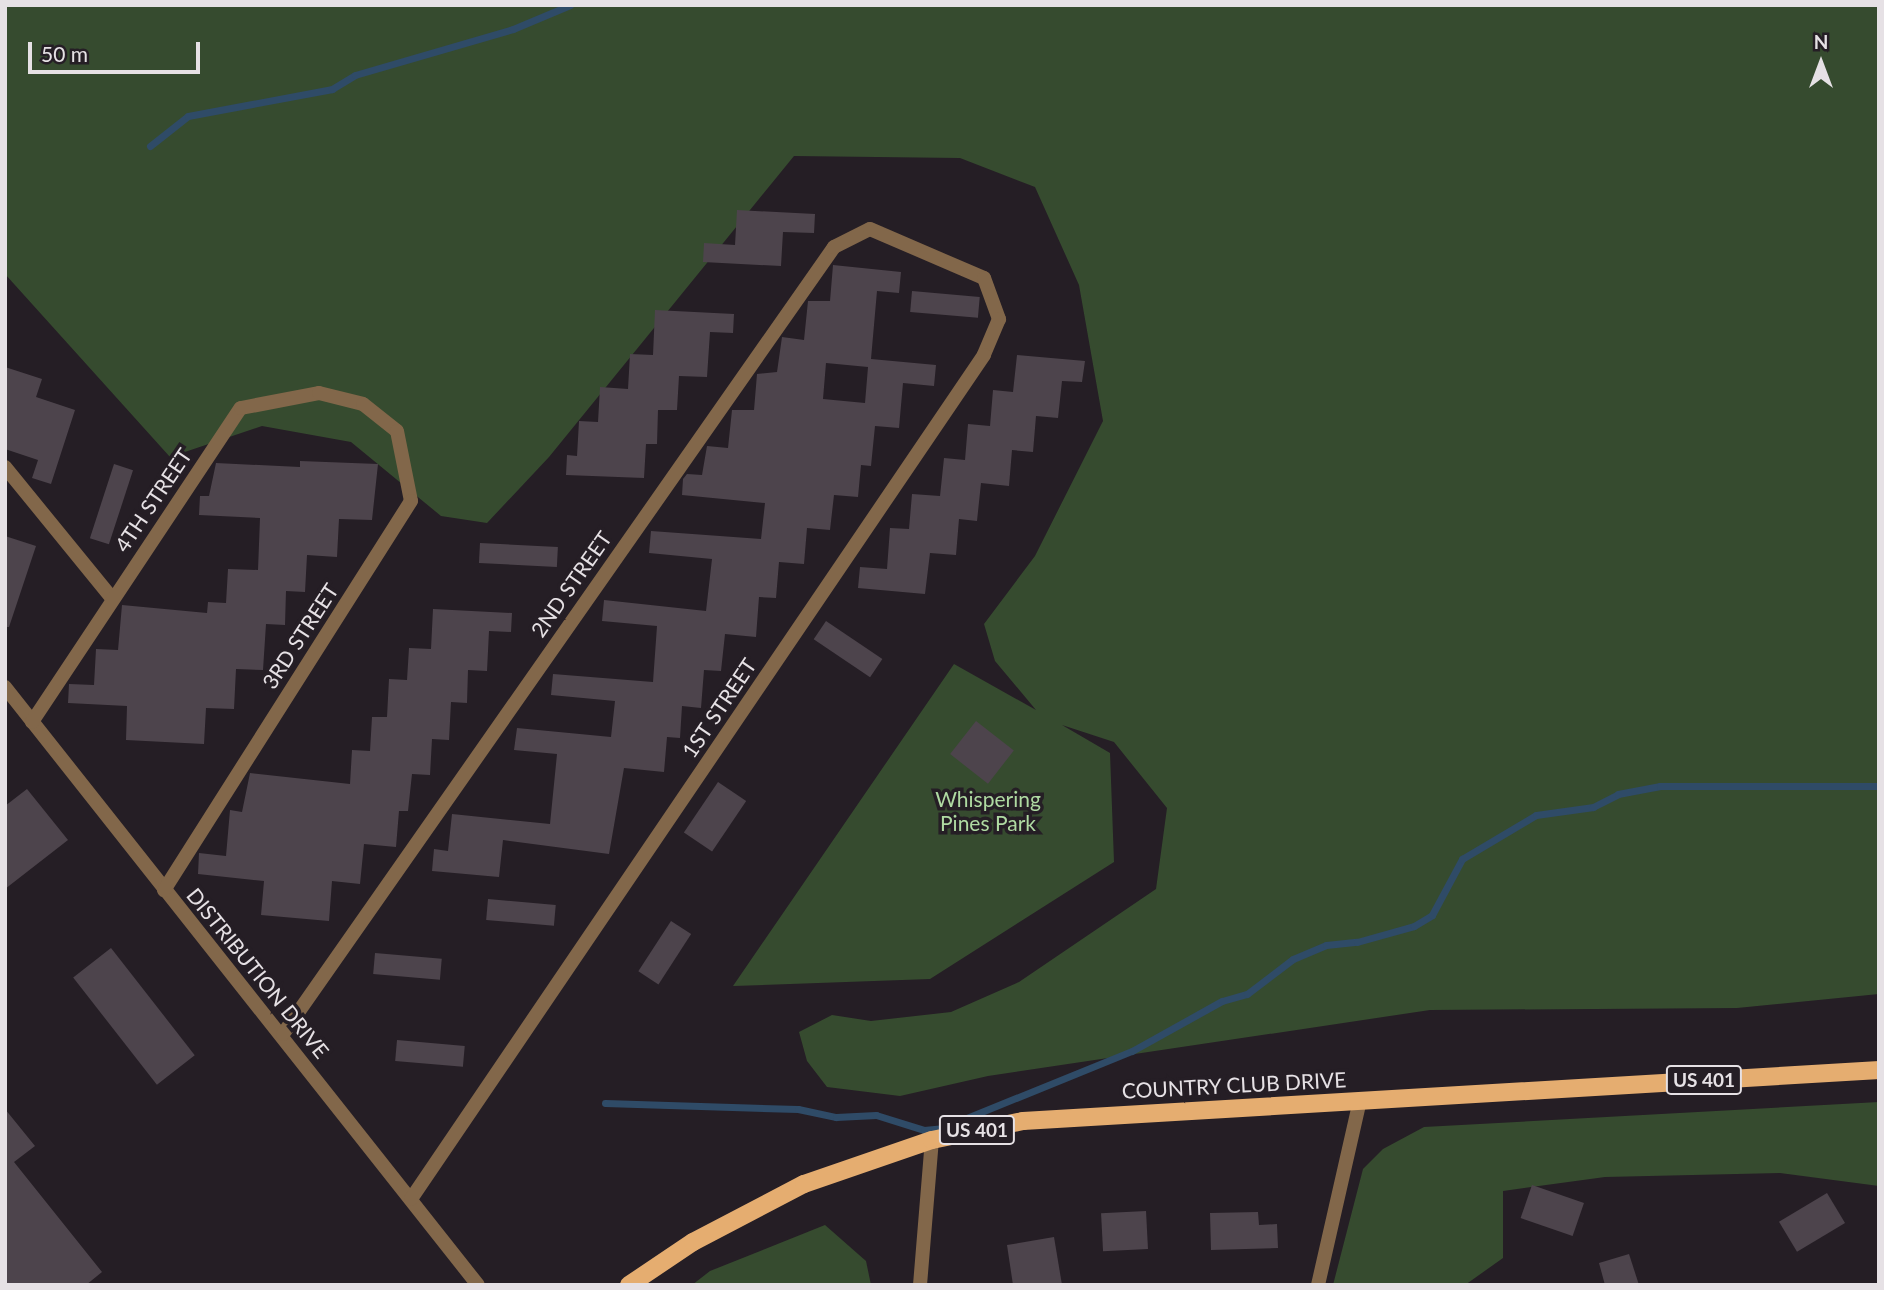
<!DOCTYPE html>
<html>
<head>
<meta charset="utf-8">
<style>
  body { margin:0 }
  #map { position:relative; width:1884px; height:1290px; overflow:hidden; background:#251e25; font-family:Lato,sans-serif }
  div>[style] { position:absolute }
  .green>* { inset:0; background:#364b2f }
  .stream>* { height:7px; margin:-3.5px; padding:0 3.5px; transform-origin:3.5px; border-radius:3.5px; background:#2f4b67 }
  .building>* { inset:0; background:#4d444c; transform-origin:0 0 }
  .minor>* { height:14px; margin:-7px; padding:0 7px; transform-origin:7px; border-radius:7px; background:#82674a }
  .primary>* { height:18px; margin:-9px; padding:0 9px; transform-origin:9px; border-radius:9px; background:#e5ad70 }
  span { translate:-50% -50%; white-space:nowrap; text-align:center; line-height:1.15; -webkit-text-stroke:7px #251e25; paint-order:stroke }
  .shield-label span { padding:2px 5px; background:#251e25; border:2px solid; border-radius:5px; -webkit-text-stroke-width:0 }
  .shield-label { font-size:19px; color:#e6e1e5; font-weight:700 }
  .street-label { font-size:21px; color:#e6e1e5 }
  .park-label { font-size:21px; color:#afdaa2 }
  .frame { position:absolute; inset:0; border:7px solid #e6e1e5; pointer-events:none }
  .north { position:absolute; left:1786px; top:28px; width:70px; height:70px; -webkit-text-stroke:5px #251e25; paint-order:stroke; rotate:0deg; font-size:19px; font-weight:700; line-height:28px; text-align:center; color:#e6e1e5 }
  .north::after { content:''; display:block; margin:auto; width:24px; height:32px; background:#e6e1e5; clip-path:polygon(50% 0,100% 100%,50% 72%,0 100%) }
  .scale { position:absolute; left:28px; top:42px; width:172px; height:32px; box-sizing:border-box; border:4px solid #e6e1e5; border-top:0; padding-left:9px; font-size:21px; line-height:24px; white-space:nowrap; color:#e6e1e5; -webkit-text-stroke:5px #251e25; paint-order:stroke }
</style>
</head>
<body>
<div id="map">
  <div class="green">
    <i style="clip-path:polygon(5px 5px,1879px 5px,1879px 994px,1737px 1008px,1430px 1010px,988px 1076px,900px 1096px,827px 1087px,807px 1061px,799px 1032px,832px 1015px,871px 1021px,951px 1012px,1019px 982px,1156px 889px,1167px 808px,1114px 742px,1062px 725px,1110px 753px,1114px 862px,930px 979px,733px 986px,954px 664px,1036px 710px,995px 661px,984px 624px,1035px 556px,1103px 421px,1079px 285px,1035px 187px,960px 158px,794px 156px,549px 457px,487px 523px,441px 516px,351px 442px,262px 426px,170px 457px,5px 274px)"></i>
    <i style="clip-path:polygon(1879px 1102px,1879px 1186px,1780px 1173px,1605px 1177px,1503px 1191px,1503px 1258px,1465px 1285px,1333px 1285px,1363px 1169px,1383px 1149px,1424px 1127px)"></i>
    <i style="clip-path:polygon(825px 1225px,866px 1261px,871px 1285px,692px 1285px,710px 1271px)"></i>
  </div>
  <div class="stream">
    <i style="left:150px;top:146px;width:48px;rotate:-38.3deg"></i>
    <i style="left:188px;top:116px;width:147px;rotate:-10.6deg"></i>
    <i style="left:332px;top:89px;width:27px;rotate:-31deg"></i>
    <i style="left:355px;top:75px;width:165px;rotate:-16.2deg"></i>
    <i style="left:513px;top:29px;width:62px;rotate:-22.8deg"></i>
    <i style="left:605px;top:1103px;width:193px;rotate:1.8deg"></i>
    <i style="left:798px;top:1109px;width:39px;rotate:12deg"></i>
    <i style="left:836px;top:1117px;width:40px;rotate:-2.9deg"></i>
    <i style="left:876px;top:1115px;width:50px;rotate:17.4deg"></i>
    <i style="left:924px;top:1130px;width:18px;rotate:-6deg"></i>
    <i style="left:942px;top:1128px;width:205px;rotate:-22.1deg"></i>
    <i style="left:1132px;top:1051px;width:103px;rotate:-29.1deg"></i>
    <i style="left:1222px;top:1001px;width:26px;rotate:-16deg"></i>
    <i style="left:1247px;top:994px;width:58px;rotate:-37.3deg"></i>
    <i style="left:1293px;top:959px;width:36px;rotate:-23deg"></i>
    <i style="left:1326px;top:945px;width:31px;rotate:-6deg"></i>
    <i style="left:1357px;top:942px;width:59px;rotate:-15.7deg"></i>
    <i style="left:1414px;top:926px;width:21px;rotate:-31deg"></i>
    <i style="left:1432px;top:915px;width:64px;rotate:-61.8deg"></i>
    <i style="left:1462px;top:859px;width:86px;rotate:-30.7deg"></i>
    <i style="left:1536px;top:815px;width:58px;rotate:-8deg"></i>
    <i style="left:1593px;top:807px;width:28px;rotate:-27deg"></i>
    <i style="left:1618px;top:794px;width:43px;rotate:-10.8deg"></i>
    <i style="left:1660px;top:786px;width:219px"></i>
  </div>
  <div class="building">
    <i style="clip-path:polygon(737px 210px,815px 214px,814px 233px,783px 232px,781px 266px,703px 262px,704px 243px,735px 245px)"></i>
    <i style="clip-path:polygon(evenodd,833px 265px,901px 272px,899px 293px,877px 291px,871px 359px,936px 365px,934px 386px,903px 383px,899px 428px,875px 426px,871px 466px,861px 465px,858px 497px,834px 495px,830px 530px,807px 528px,804px 564px,779px 562px,776px 598px,759px 597px,756px 637px,725px 634px,721px 671px,704px 670px,701px 708px,682px 706px,680px 738px,667px 737px,664px 772px,624px 768px,609px 854px,503px 840px,499px 877px,432px 871px,434px 849px,448px 851px,452px 814px,550px 824px,557px 754px,514px 750px,517px 728px,611px 737px,615px 701px,551px 695px,553px 674px,653px 682px,657px 626px,602px 621px,604px 600px,706px 611px,712px 559px,649px 553px,651px 531px,761px 539px,765px 503px,682px 495px,683px 479px,687px 474px,702px 475px,707px 446px,728px 448px,732px 410px,754px 410px,757px 374px,777px 372px,782px 337px,804px 340px,808px 301px,830px 301px,833px 265px,826px 363px,868px 367px,865px 403px,823px 399px,826px 363px)"></i>
    <i style="left:912px;top:291px;width:68px;height:21px;rotate:5deg"></i>
    <i style="clip-path:polygon(655px 310px,734px 314px,733px 333px,710px 332px,707px 377px,679px 376px,677px 410px,658px 410px,657px 444px,646px 444px,644px 478px,566px 475px,567px 455px,577px 456px,579px 421px,598px 422px,600px 387px,628px 389px,630px 354px,653px 355px)"></i>
    <i style="clip-path:polygon(1017px 355px,1085px 361px,1082px 382px,1062px 381px,1058px 418px,1036px 416px,1033px 452px,1012px 450px,1009px 486px,981px 483px,977px 521px,959px 519px,956px 555px,930px 553px,925px 594px,858px 588px,860px 567px,887px 569px,890px 528px,909px 529px,912px 494px,940px 496px,944px 458px,965px 460px,968px 424px,990px 426px,993px 390px,1013px 392px)"></i>
    <i style="clip-path:polygon(5px 367px,42px 379px,36px 397px,75px 410px,51px 484px,32px 478px,38px 460px,5px 449px)"></i>
    <i style="clip-path:polygon(300px 461px,378px 464px,372px 520px,339px 519px,337px 557px,307px 555px,305px 592px,286px 591px,285px 625px,266px 624px,263px 670px,236px 669px,234px 709px,206px 708px,204px 744px,126px 740px,127px 706px,68px 703px,69px 684px,94px 685px,96px 649px,118px 650px,122px 605px,207px 613px,208px 602px,226px 603px,228px 569px,258px 570px,260px 518px,199px 515px,200px 496px,209px 496px,216px 463px,300px 467px)"></i>
    <i style="left:114px;top:464px;width:20px;height:78px;rotate:18deg"></i>
    <i style="clip-path:polygon(5px 536px,36px 546px,9px 627px,5px 627px)"></i>
    <i style="left:480px;top:543px;width:78px;height:20px;rotate:3deg"></i>
    <i style="clip-path:polygon(433px 609px,512px 613px,511px 632px,489px 631px,487px 671px,468px 670px,467px 703px,451px 702px,449px 740px,432px 739px,430px 775px,412px 774px,408px 811px,399px 811px,396px 847px,364px 844px,360px 884px,332px 881px,329px 921px,261px 915px,264px 881px,198px 874px,199px 853px,226px 856px,230px 810px,242px 812px,250px 773px,350px 784px,352px 750px,370px 751px,372px 717px,387px 717px,389px 679px,407px 680px,409px 648px,431px 649px)"></i>
    <i style="left:826px;top:621px;width:68px;height:22px;rotate:34deg"></i>
    <i style="left:976px;top:721px;width:48px;height:42px;rotate:38deg"></i>
    <i style="left:718px;top:782px;width:34px;height:61px;rotate:34deg"></i>
    <i style="clip-path:polygon(27px 789px,68px 840px,5px 889px,5px 806px)"></i>
    <i style="left:488px;top:899px;width:68px;height:21px;rotate:5deg"></i>
    <i style="left:671px;top:921px;width:24px;height:60px;rotate:33deg"></i>
    <i style="left:111px;top:948px;width:136px;height:48px;rotate:52deg"></i>
    <i style="left:375px;top:953px;width:67px;height:21px;rotate:5deg"></i>
    <i style="left:397px;top:1040px;width:68px;height:21px;rotate:5deg"></i>
    <i style="clip-path:polygon(5px 1109px,35px 1146px,14px 1162px,102px 1272px,86px 1285px,5px 1285px)"></i>
    <i style="left:1532px;top:1185px;width:55px;height:35px;rotate:19deg"></i>
    <i style="left:1827px;top:1193px;width:35px;height:56px;rotate:59deg"></i>
    <i style="left:1146px;top:1211px;width:38px;height:45px;rotate:87deg"></i>
    <i style="clip-path:polygon(1258px 1212px,1259px 1225px,1277px 1224px,1278px 1248px,1211px 1250px,1210px 1213px)"></i>
    <i style="clip-path:polygon(1054px 1237px,1062px 1285px,1013px 1285px,1007px 1245px)"></i>
    <i style="clip-path:polygon(1629px 1254px,1639px 1285px,1605px 1285px,1599px 1263px)"></i>
  </div>
  <div class="minor">
    <i style="left:5px;top:467px;width:169px;rotate:50.8deg"></i>
    <i style="left:5px;top:687px;width:762px;rotate:51.66deg"></i>
    <i style="left:32px;top:722px;width:377px;rotate:-56.4deg"></i>
    <i style="left:241px;top:408px;width:79px;rotate:-10.9deg"></i>
    <i style="left:319px;top:393px;width:45px;rotate:14deg"></i>
    <i style="left:363px;top:404px;width:43px;rotate:38.5deg"></i>
    <i style="left:397px;top:431px;width:71px;rotate:78.7deg"></i>
    <i style="left:411px;top:501px;width:461px;rotate:122.4deg"></i>
    <i style="left:283px;top:1034px;width:961px;rotate:-55deg"></i>
    <i style="left:834px;top:247px;width:40px;rotate:-26.6deg"></i>
    <i style="left:870px;top:229px;width:124px;rotate:23.3deg"></i>
    <i style="left:984px;top:278px;width:44px;rotate:69.9deg"></i>
    <i style="left:999px;top:319px;width:39px;rotate:113deg"></i>
    <i style="left:984px;top:355px;width:1020px;rotate:124.17deg"></i>
    <i style="left:920px;top:1285px;width:145px;rotate:-85.3deg"></i>
    <i style="left:1318px;top:1285px;width:190px;rotate:-77.2deg"></i>
  </div>
  <div class="primary">
    <i style="left:629px;top:1285px;width:77px;rotate:-33.9deg"></i>
    <i style="left:693px;top:1242px;width:125px;rotate:-27.6deg"></i>
    <i style="left:804px;top:1184px;width:135px;rotate:-19deg"></i>
    <i style="left:932px;top:1140px;width:93px;rotate:-11.8deg"></i>
    <i style="left:1023px;top:1121px;width:858px;rotate:-3.41deg"></i>
  </div>
  <div class="shield-label">
    <span style="left:1704px;top:1080px">US 401</span>
    <span style="left:977px;top:1130px">US 401</span>
  </div>
  <div class="street-label">
    <span style="left:153px;top:500px;rotate:-56deg">4TH STREET</span>
    <span style="left:571px;top:584px;rotate:-55deg">2ND STREET</span>
    <span style="left:300px;top:636px;rotate:-57deg">3RD STREET</span>
    <span style="left:719px;top:708px;rotate:-56deg">1ST STREET</span>
    <span style="left:258px;top:973px;rotate:51deg">DISTRIBUTION DRIVE</span>
    <span style="left:1234px;top:1085px;rotate:-3deg">COUNTRY CLUB DRIVE</span>
  </div>
  <div class="park-label">
    <span style="left:988px;top:811px">Whispering<br>Pines Park</span>
  </div>
  <div class="frame"></div>
  <div class="north">N</div>
  <div class="scale">50 m</div>
</div>
</body>
</html>
